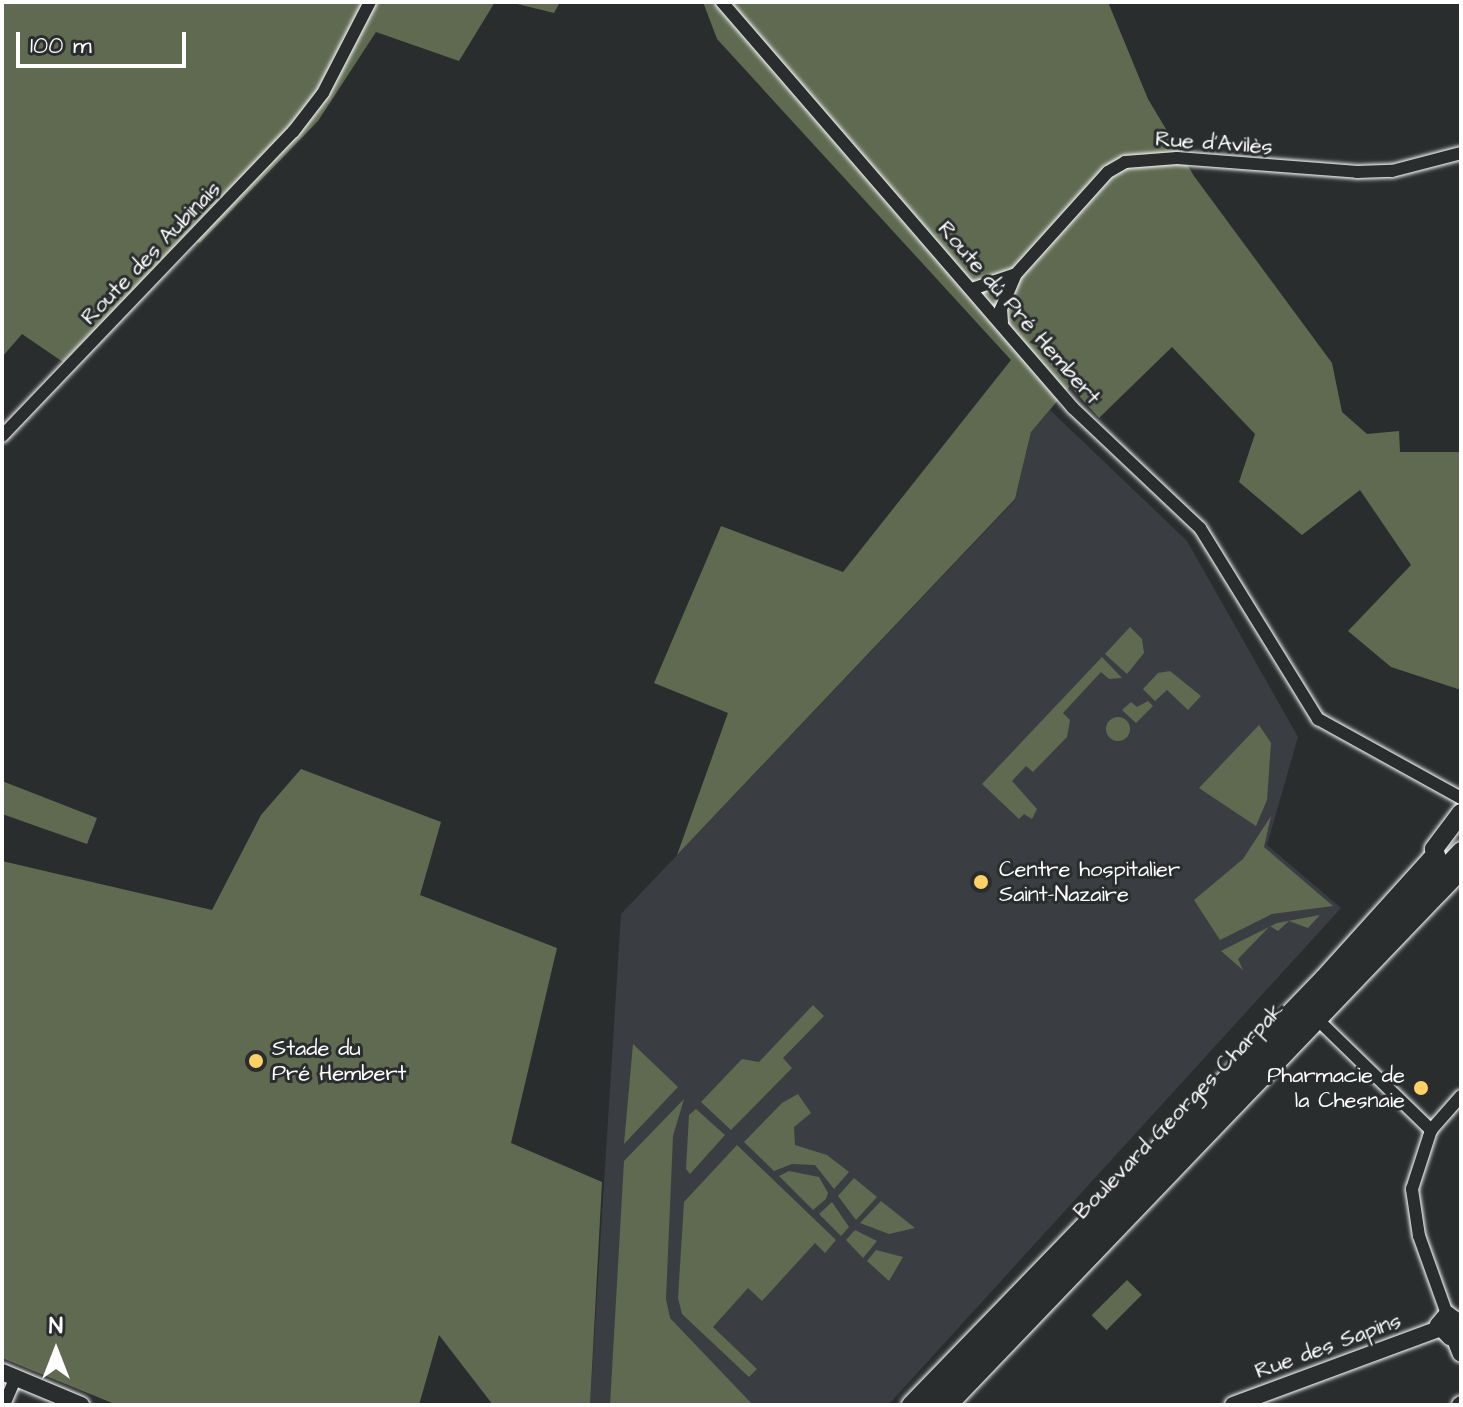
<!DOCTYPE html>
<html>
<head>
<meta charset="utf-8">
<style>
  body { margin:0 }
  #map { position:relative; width:1463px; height:1407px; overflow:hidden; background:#2a2d2e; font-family:"Architects Daughter",sans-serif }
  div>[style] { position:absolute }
  .built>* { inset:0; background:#3a3e43 }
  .green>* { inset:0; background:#5f6a51; transform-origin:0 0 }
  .round { border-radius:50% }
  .roads { filter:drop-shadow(0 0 2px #fff) drop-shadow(0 0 2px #fff) }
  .minor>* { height:12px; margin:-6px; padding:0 6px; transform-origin:6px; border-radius:6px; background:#2a2d2e }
  .tertiary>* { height:16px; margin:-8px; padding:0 8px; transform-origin:8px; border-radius:8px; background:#2a2d2e }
  .secondary>* { height:18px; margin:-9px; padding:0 9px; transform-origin:9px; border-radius:9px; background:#2a2d2e }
  .dots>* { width:22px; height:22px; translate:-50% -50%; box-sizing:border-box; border:4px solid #2a2d2e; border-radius:50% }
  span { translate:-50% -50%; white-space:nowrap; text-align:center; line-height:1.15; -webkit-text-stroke:6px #2a2d2e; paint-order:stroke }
  .street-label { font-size:22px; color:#fff }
  .poi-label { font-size:22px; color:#fff }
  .left { translate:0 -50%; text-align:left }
  .right { translate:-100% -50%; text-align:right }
  .frame { position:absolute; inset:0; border:4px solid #fff; pointer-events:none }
  .north { position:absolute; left:16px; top:1311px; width:80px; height:80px; -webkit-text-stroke:6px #2a2d2e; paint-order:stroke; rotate:0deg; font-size:22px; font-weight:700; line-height:32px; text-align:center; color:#fff }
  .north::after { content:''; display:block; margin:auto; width:28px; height:36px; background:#fff; clip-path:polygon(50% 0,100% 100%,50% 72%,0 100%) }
  .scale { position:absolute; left:16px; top:32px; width:170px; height:36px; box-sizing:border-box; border:4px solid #fff; border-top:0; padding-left:10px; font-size:24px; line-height:28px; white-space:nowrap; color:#fff; -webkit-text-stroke:6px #2a2d2e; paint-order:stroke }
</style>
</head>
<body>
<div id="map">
  <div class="built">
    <i style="clip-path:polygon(1050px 410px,1187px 541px,1298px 737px,1267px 845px,1341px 908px,888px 1405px,590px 1405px,621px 914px,1015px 500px,1031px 432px)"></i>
  </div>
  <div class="green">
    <i style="clip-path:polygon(2px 2px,495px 2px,459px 61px,376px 32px,318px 121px,200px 243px,186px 237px,63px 362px,22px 334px,2px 357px)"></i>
    <i style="clip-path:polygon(509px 2px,560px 2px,554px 13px)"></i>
    <i style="clip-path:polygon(703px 2px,1108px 2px,1148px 99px,1194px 176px,1332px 363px,1342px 412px,1367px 434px,1399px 431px,1400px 452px,1461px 452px,1461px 690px,1391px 667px,1348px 631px,1411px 565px,1360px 490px,1302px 535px,1239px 482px,1255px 434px,1172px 347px,1099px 418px,1070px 386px,1031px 432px,1015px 499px,677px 855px,728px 713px,654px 683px,721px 526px,843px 572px,1011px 360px,717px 39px)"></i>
    <i style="clip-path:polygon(1130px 627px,1142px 639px,1144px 653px,1127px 674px,1105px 654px)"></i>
    <i style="clip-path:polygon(1102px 657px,1122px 678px,1109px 679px,1101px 672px,1063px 713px,1070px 720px,1067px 737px,1033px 772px,1026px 766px,1012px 781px,1037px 809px,1032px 819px,1024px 814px,1019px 819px,982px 784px)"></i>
    <i style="clip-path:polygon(1170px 671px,1201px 696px,1188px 710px,1167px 690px,1155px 701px,1143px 689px,1158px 673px)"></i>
    <i style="clip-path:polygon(1148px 701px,1153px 706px,1136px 723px,1122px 710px,1131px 702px,1137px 707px)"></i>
    <i class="round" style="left:1106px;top:717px;width:24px;height:24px"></i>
    <i style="clip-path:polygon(1259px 725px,1271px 743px,1267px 800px,1256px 826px,1199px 788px)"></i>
    <i style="clip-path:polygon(301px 769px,441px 822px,420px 895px,557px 948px,511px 1143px,602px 1182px,590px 1405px,493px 1405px,439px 1335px,419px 1405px,117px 1405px,2px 1358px,2px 861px,212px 910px,261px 815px)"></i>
    <i style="clip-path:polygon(2px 781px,97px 818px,87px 844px,2px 814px)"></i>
    <i style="clip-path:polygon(1271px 816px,1264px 847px,1333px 906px,1272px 914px,1220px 940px,1194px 900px,1243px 859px)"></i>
    <i style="clip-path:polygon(1320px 915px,1308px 928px,1289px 921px,1278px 931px,1270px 926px,1238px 959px,1243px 970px,1221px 951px,1277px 923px)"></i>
    <i style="clip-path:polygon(813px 1005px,824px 1016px,783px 1058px,792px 1068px,731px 1130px,701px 1102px,742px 1059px,759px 1062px)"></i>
    <i style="clip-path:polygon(633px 1044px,678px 1087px,624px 1144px)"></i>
    <i style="clip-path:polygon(798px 1094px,811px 1113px,794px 1127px,795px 1145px,827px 1155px,849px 1172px,834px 1189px,815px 1165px,792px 1164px,774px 1171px,744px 1142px,782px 1103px)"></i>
    <i style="clip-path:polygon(684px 1099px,673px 1136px,666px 1299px,670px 1318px,753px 1405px,610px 1405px,624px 1161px)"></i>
    <i style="clip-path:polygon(696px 1109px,725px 1135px,690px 1174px,686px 1169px,689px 1115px)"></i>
    <i style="clip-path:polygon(737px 1145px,836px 1240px,825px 1253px,815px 1243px,762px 1301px,748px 1288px,713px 1327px,757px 1369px,749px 1377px,682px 1314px,678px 1298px,684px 1202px)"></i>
    <i style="clip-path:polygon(789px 1171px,819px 1177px,828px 1193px,826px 1199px,813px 1210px,779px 1176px)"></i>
    <i style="clip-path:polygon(854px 1178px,877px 1197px,856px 1220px,838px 1196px)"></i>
    <i style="clip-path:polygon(881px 1201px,915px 1228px,889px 1234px,860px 1223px)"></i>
    <i style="clip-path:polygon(832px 1202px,849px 1227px,841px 1236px,819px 1214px)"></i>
    <i style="clip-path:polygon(855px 1230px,877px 1241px,863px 1258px,846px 1240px)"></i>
    <i style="clip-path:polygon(876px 1250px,903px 1257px,889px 1281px,867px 1261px)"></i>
    <i style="left:1127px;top:1280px;width:21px;height:50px;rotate:45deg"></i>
  </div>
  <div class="roads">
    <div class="minor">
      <i style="left:722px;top:2px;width:537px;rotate:49.16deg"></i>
      <i style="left:1073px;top:408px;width:175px;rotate:43.4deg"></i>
      <i style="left:1200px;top:528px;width:225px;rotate:58.3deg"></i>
      <i style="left:1318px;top:719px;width:163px;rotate:28.9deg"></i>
      <i style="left:972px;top:289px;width:46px;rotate:-18.8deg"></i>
      <i style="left:1002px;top:323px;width:14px;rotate:-94deg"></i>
      <i style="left:1001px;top:309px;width:38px;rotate:-67deg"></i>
      <i style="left:1016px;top:274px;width:137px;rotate:-48deg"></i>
      <i style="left:1108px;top:172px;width:20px;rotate:-30deg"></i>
      <i style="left:1125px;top:162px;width:52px;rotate:-4.4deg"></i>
      <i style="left:1177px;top:158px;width:181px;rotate:4.4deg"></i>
      <i style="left:1357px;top:172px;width:35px;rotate:-2deg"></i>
      <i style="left:1392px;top:171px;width:71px;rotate:-14.6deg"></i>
      <i style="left:2px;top:436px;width:421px;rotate:-46.3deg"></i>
      <i style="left:293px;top:132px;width:49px;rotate:-52.4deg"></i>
      <i style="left:323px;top:93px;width:102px;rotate:-62.7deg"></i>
      <i style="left:1318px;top:1020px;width:158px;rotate:44.2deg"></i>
      <i style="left:1447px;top:1314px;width:83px;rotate:-109.7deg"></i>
      <i style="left:1419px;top:1236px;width:48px;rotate:-98.5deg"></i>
      <i style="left:1412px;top:1189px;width:62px;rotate:-72.1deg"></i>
      <i style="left:1431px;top:1130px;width:45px;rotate:-48.6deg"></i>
      <i style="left:4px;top:1405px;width:30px;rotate:-67deg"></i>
    </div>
    <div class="tertiary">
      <i style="left:1461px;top:1324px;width:17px;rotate:-144deg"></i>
      <i style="left:1447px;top:1314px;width:14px;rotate:129deg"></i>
      <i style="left:1438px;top:1325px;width:17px;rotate:45deg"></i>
      <i style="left:1450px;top:1337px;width:16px;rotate:-45deg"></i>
      <i style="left:1454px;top:1337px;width:18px;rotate:68deg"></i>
      <i style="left:2px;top:1372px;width:86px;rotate:22.7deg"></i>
      <i style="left:930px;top:1405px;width:768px;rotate:-46.27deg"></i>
      <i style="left:1233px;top:1405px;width:219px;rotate:-20.3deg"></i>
      <i style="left:1460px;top:1405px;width:1px;rotate:-45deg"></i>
    </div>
    <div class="secondary">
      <i style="left:1461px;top:813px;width:45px;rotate:126.9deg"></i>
      <i style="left:1434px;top:849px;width:13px;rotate:72deg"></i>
      <i style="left:1438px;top:861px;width:26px;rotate:28deg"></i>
      <i style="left:911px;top:1405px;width:593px;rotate:-45.96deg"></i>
      <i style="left:1323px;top:979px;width:167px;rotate:-47.9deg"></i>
      <i style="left:948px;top:1405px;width:737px;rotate:-46.21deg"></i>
    </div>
  </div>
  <div class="dots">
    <i style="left:981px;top:882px;background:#ffd166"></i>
    <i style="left:256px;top:1061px;background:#ffd166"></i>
    <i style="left:1421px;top:1088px;background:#ffd166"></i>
  </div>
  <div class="street-label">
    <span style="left:1214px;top:143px;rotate:4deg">Rue d'Avilès</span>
    <span style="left:151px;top:253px;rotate:-46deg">Route des Aubinais</span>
    <span style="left:1019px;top:313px;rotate:49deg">Route du Pré Hembert</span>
    <span style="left:1179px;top:1111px;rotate:-46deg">Boulevard Georges Charpak</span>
    <span style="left:1328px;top:1346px;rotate:-20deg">Rue des Sapins</span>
  </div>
  <div class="poi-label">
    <span class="left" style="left:999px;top:882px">Centre hospitalier<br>Saint-Nazaire</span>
    <span class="left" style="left:272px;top:1061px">Stade du<br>Pré Hembert</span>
    <span class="right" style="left:1405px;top:1088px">Pharmacie de<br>la Chesnaie</span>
  </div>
  <div class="frame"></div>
  <div class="north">N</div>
  <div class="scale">100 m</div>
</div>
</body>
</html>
